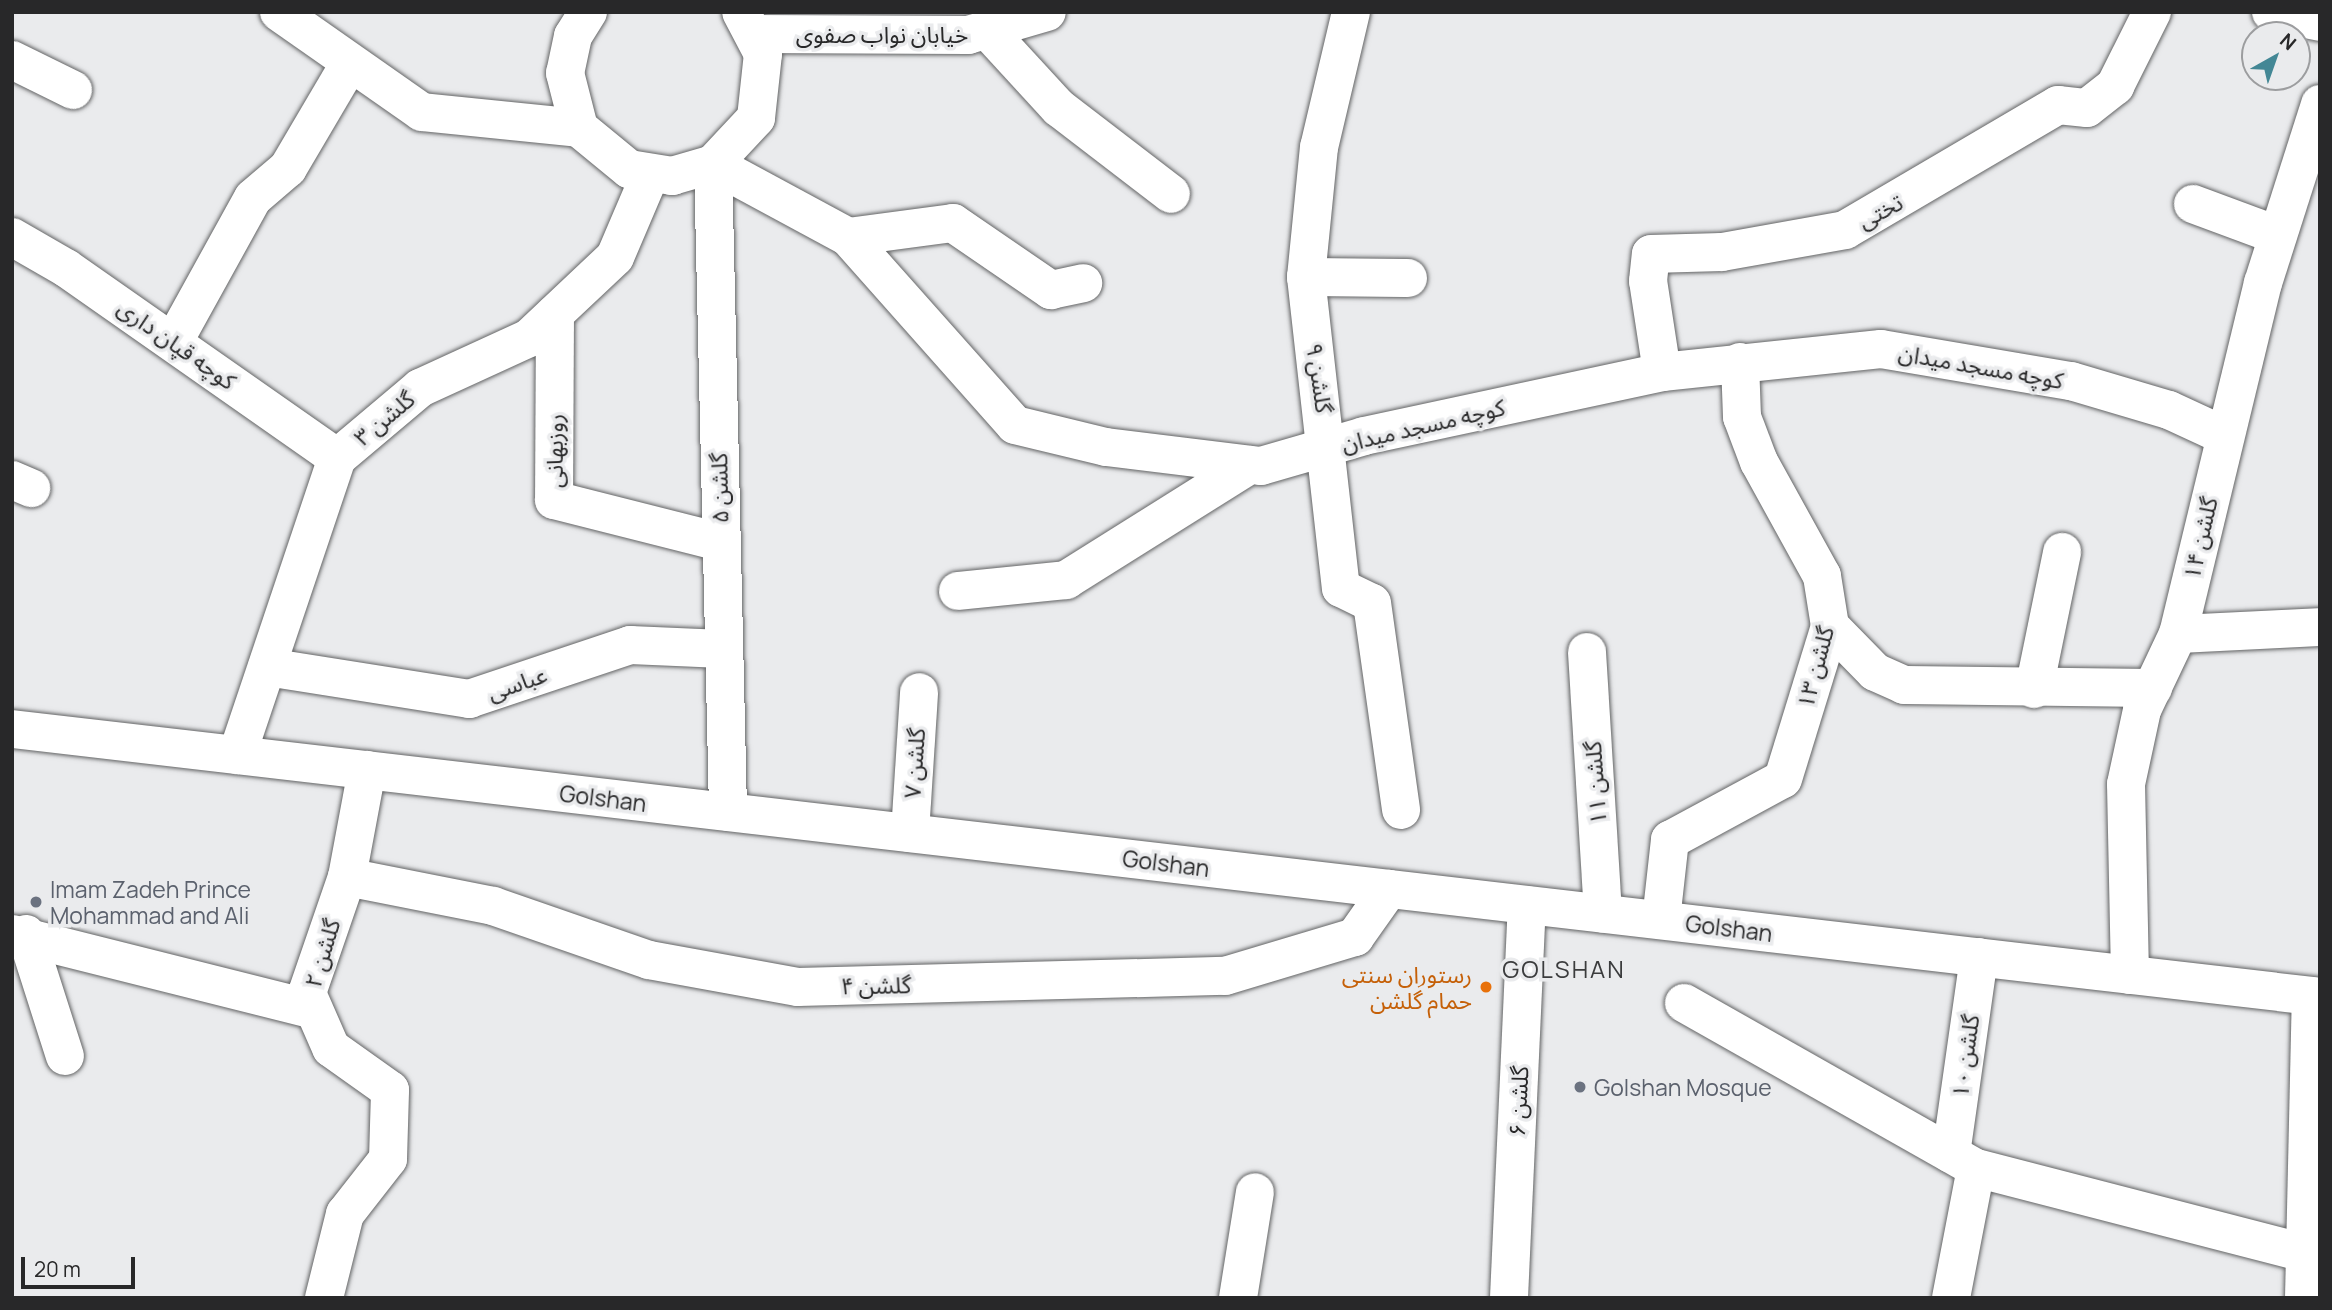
<!DOCTYPE html>
<html>
<head>
<meta charset="utf-8">
<style>
  body { margin:0 }
  #map { position:relative; width:2332px; height:1310px; overflow:hidden; background:#eaebed; font-family:Manrope,"Noto Sans Arabic",sans-serif }
  div>[style] { position:absolute }
  .roads { filter:drop-shadow(0 0 2px #636465) drop-shadow(0 0 2px #636465) }
  .street>* { height:38px; margin:-19px; padding:0 19px; transform-origin:19px; border-radius:19px; background:#fff }
  .secondary>* { height:38px; margin:-19px; padding:0 19px; transform-origin:19px; border-radius:19px; background:#fff }
  .dots>* { width:19px; height:19px; translate:-50% -50%; box-sizing:border-box; border:4px solid #eaebed; border-radius:50% }
  span { translate:-50% -50%; white-space:nowrap; text-align:center; line-height:1.15; -webkit-text-stroke:7px #eaebed; paint-order:stroke }
  .street-label { font-size:23px; color:#282829 }
  .worship-label { font-size:23px; color:#5b616d }
  .left { translate:0 -50%; text-align:left }
  .food-label { font-size:23px; color:#c56008 }
  .right { translate:-100% -50%; text-align:right }
  .neighbourhood-label { font-size:24px; color:#3b3c3d; letter-spacing:2px }
  .frame { position:absolute; inset:0; border:14px solid #282829; pointer-events:none }
  .north { position:absolute; left:2241px; top:21px; width:70px; height:70px; box-sizing:border-box; background:#eaebed; border:2px solid #9c9d9f; border-radius:50%; rotate:40deg; font-size:19px; font-weight:700; line-height:28px; text-align:center; color:#282829 }
  .north::after { content:''; display:block; margin:auto; width:24px; height:32px; background:#438795; clip-path:polygon(50% 0,100% 100%,50% 72%,0 100%) }
  .scale { position:absolute; left:21px; top:1257px; width:114px; height:32px; box-sizing:border-box; border:4px solid #282829; border-top:0; padding-left:9px; font-size:21px; line-height:24px; white-space:nowrap; color:#282829; -webkit-text-stroke:5px #eaebed; paint-order:stroke }
</style>
</head>
<body>
<div id="map">
  <div class="roads">
    <div class="street">
      <i style="left:279px;top:12px;width:174px;rotate:35deg"></i>
      <i style="left:422px;top:112px;width:158px;rotate:5.8deg"></i>
      <i style="left:1351px;top:12px;width:139px;rotate:103.3deg"></i>
      <i style="left:1319px;top:147px;width:131px;rotate:95.7deg"></i>
      <i style="left:1306px;top:277px;width:313px;rotate:83.6deg"></i>
      <i style="left:1341px;top:588px;width:34px;rotate:26deg"></i>
      <i style="left:1372px;top:603px;width:209px;rotate:82deg"></i>
      <i style="left:989px;top:32px;width:103px;rotate:47.4deg"></i>
      <i style="left:1059px;top:108px;width:141px;rotate:37.5deg"></i>
      <i style="left:12px;top:60px;width:68px;rotate:26.2deg"></i>
      <i style="left:713px;top:164px;width:153px;rotate:28.4deg"></i>
      <i style="left:848px;top:237px;width:251px;rotate:48.4deg"></i>
      <i style="left:1015px;top:425px;width:94px;rotate:13.6deg"></i>
      <i style="left:1106px;top:447px;width:156px;rotate:7deg"></i>
      <i style="left:1261px;top:466px;width:107px;rotate:-16.2deg"></i>
      <i style="left:1364px;top:436px;width:305px;rotate:-12.1deg"></i>
      <i style="left:1662px;top:372px;width:220px;rotate:-6deg"></i>
      <i style="left:1881px;top:349px;width:193px;rotate:9.6deg"></i>
      <i style="left:2071px;top:381px;width:102px;rotate:16.5deg"></i>
      <i style="left:2169px;top:410px;width:62px;rotate:24.9deg"></i>
      <i style="left:2193px;top:204px;width:90px;rotate:20.3deg"></i>
      <i style="left:12px;top:237px;width:62px;rotate:29.9deg"></i>
      <i style="left:66px;top:268px;width:331px;rotate:35deg"></i>
      <i style="left:848px;top:237px;width:106px;rotate:-7.6deg"></i>
      <i style="left:953px;top:223px;width:119px;rotate:34.4deg"></i>
      <i style="left:1051px;top:290px;width:33px;rotate:-12deg"></i>
      <i style="left:1306px;top:277px;width:102px;rotate:0.6deg"></i>
      <i style="left:555px;top:314px;width:186px;rotate:90.3deg"></i>
      <i style="left:554px;top:500px;width:171px;rotate:14.2deg"></i>
      <i style="left:174px;top:341px;width:163px;rotate:-61.1deg"></i>
      <i style="left:253px;top:198px;width:46px;rotate:-40.6deg"></i>
      <i style="left:288px;top:168px;width:118px;rotate:-59.5deg"></i>
      <i style="left:1662px;top:372px;width:92px;rotate:-98.7deg"></i>
      <i style="left:1648px;top:281px;width:27px;rotate:-84deg"></i>
      <i style="left:1651px;top:254px;width:71px;rotate:-1.6deg"></i>
      <i style="left:1722px;top:252px;width:125px;rotate:-10.1deg"></i>
      <i style="left:1845px;top:230px;width:247px;rotate:-30.4deg"></i>
      <i style="left:2058px;top:105px;width:29px;rotate:6deg"></i>
      <i style="left:2087px;top:108px;width:36px;rotate:-38deg"></i>
      <i style="left:2115px;top:86px;width:83px;rotate:-63.4deg"></i>
      <i style="left:12px;top:480px;width:21px;rotate:23deg"></i>
      <i style="left:958px;top:591px;width:109px;rotate:-5.8deg"></i>
      <i style="left:1066px;top:580px;width:216px;rotate:-32.1deg"></i>
      <i style="left:1830px;top:626px;width:64px;rotate:45.6deg"></i>
      <i style="left:1875px;top:672px;width:32px;rotate:24deg"></i>
      <i style="left:1904px;top:685px;width:249px;rotate:0.7deg"></i>
      <i style="left:2178px;top:634px;width:142px;rotate:-2.8deg"></i>
      <i style="left:1587px;top:652px;width:262px;rotate:86.5deg"></i>
      <i style="left:267px;top:667px;width:205px;rotate:9deg"></i>
      <i style="left:469px;top:699px;width:170px;rotate:-18.5deg"></i>
      <i style="left:630px;top:645px;width:93px;rotate:2.5deg"></i>
      <i style="left:2034px;top:689px;width:140px;rotate:-78.4deg"></i>
      <i style="left:237px;top:755px;width:313px;rotate:-71.4deg"></i>
      <i style="left:337px;top:458px;width:109px;rotate:-40.1deg"></i>
      <i style="left:420px;top:388px;width:120px;rotate:-24.6deg"></i>
      <i style="left:529px;top:338px;width:118px;rotate:-43.3deg"></i>
      <i style="left:615px;top:257px;width:89px;rotate:-66.9deg"></i>
      <i style="left:910px;top:833px;width:141px;rotate:-86.3deg"></i>
      <i style="left:347px;top:877px;width:149px;rotate:11.2deg"></i>
      <i style="left:493px;top:906px;width:165px;rotate:19.1deg"></i>
      <i style="left:649px;top:960px;width:151px;rotate:10.3deg"></i>
      <i style="left:798px;top:987px;width:427px;rotate:-1.5deg"></i>
      <i style="left:1225px;top:976px;width:136px;rotate:-16.7deg"></i>
      <i style="left:1355px;top:937px;width:59px;rotate:-54.7deg"></i>
      <i style="left:1661px;top:920px;width:81px;rotate:-83.6deg"></i>
      <i style="left:1670px;top:840px;width:128px;rotate:-28.4deg"></i>
      <i style="left:1783px;top:779px;width:160px;rotate:-72.9deg"></i>
      <i style="left:1830px;top:626px;width:51px;rotate:-99.1deg"></i>
      <i style="left:1822px;top:576px;width:130px;rotate:-118.9deg"></i>
      <i style="left:1759px;top:462px;width:48px;rotate:-110.7deg"></i>
      <i style="left:1742px;top:417px;width:55px;rotate:-92.1deg"></i>
      <i style="left:12px;top:934px;width:311px;rotate:14.1deg"></i>
      <i style="left:26px;top:934px;width:128px;rotate:72.3deg"></i>
      <i style="left:1684px;top:1003px;width:335px;rotate:29.5deg"></i>
      <i style="left:1976px;top:1168px;width:355px;rotate:14.5deg"></i>
      <i style="left:1951px;top:1154px;width:199px;rotate:-81.9deg"></i>
      <i style="left:324px;top:1298px;width:87px;rotate:-76deg"></i>
      <i style="left:345px;top:1214px;width:70px;rotate:-52deg"></i>
      <i style="left:388px;top:1159px;width:69px;rotate:-88.3deg"></i>
      <i style="left:390px;top:1090px;width:72px;rotate:-144.6deg"></i>
      <i style="left:331px;top:1048px;width:60px;rotate:-113.6deg"></i>
      <i style="left:307px;top:993px;width:123px;rotate:-71deg"></i>
      <i style="left:347px;top:877px;width:109px;rotate:-79.4deg"></i>
      <i style="left:1238px;top:1298px;width:107px;rotate:-80.9deg"></i>
      <i style="left:1951px;top:1298px;width:132px;rotate:-79.1deg"></i>
      <i style="left:2304px;top:1298px;width:302px;rotate:-88.7deg"></i>
    </div>
    <div class="secondary">
      <i style="left:588px;top:12px;width:28px;rotate:122deg"></i>
      <i style="left:573px;top:36px;width:38px;rotate:102deg"></i>
      <i style="left:565px;top:73px;width:57px;rotate:75.7deg"></i>
      <i style="left:579px;top:128px;width:65px;rotate:39.4deg"></i>
      <i style="left:629px;top:169px;width:44px;rotate:9.2deg"></i>
      <i style="left:672px;top:176px;width:43px;rotate:-16.3deg"></i>
      <i style="left:713px;top:164px;width:63px;rotate:-46.9deg"></i>
      <i style="left:756px;top:118px;width:64px;rotate:-83.8deg"></i>
      <i style="left:763px;top:54px;width:47px;rotate:-117.6deg"></i>
      <i style="left:2271px;top:12px;width:50px;rotate:11.5deg"></i>
      <i style="left:755px;top:34px;width:213px;rotate:0.3deg"></i>
      <i style="left:968px;top:35px;width:82px;rotate:-16.2deg"></i>
      <i style="left:713px;top:164px;width:648px;rotate:88.67deg"></i>
      <i style="left:12px;top:729px;width:2324px;rotate:6.62deg"></i>
      <i style="left:2130px;top:975px;width:191px;rotate:-91.2deg"></i>
      <i style="left:2126px;top:784px;width:76px;rotate:-77.8deg"></i>
      <i style="left:2142px;top:710px;width:84px;rotate:-64.7deg"></i>
      <i style="left:2178px;top:634px;width:361px;rotate:-76.4deg"></i>
      <i style="left:2263px;top:283px;width:188px;rotate:-72.3deg"></i>
      <i style="left:1509px;top:1298px;width:393px;rotate:-87.4deg"></i>
    </div>
  </div>
  <div class="dots">
    <i style="left:36px;top:902px;background:#6b7280"></i>
    <i style="left:1486px;top:987px;background:#e8710a"></i>
    <i style="left:1580px;top:1087px;background:#6b7280"></i>
  </div>
  <div class="street-label">
    <span style="left:882px;top:34px">خیابان نواب صفوی</span>
    <span style="left:1880px;top:211px;rotate:-28deg">تختی</span>
    <span style="left:177px;top:344px;rotate:35deg">کوچه قپان داری</span>
    <span style="left:1981px;top:366px;rotate:10deg">کوچه مسجد میدان</span>
    <span style="left:1320px;top:378px;rotate:82deg">گلشن ۹</span>
    <span style="left:384px;top:418px;rotate:-40deg">گلشن ۳</span>
    <span style="left:1423px;top:425px;rotate:-13deg">کوچه مسجد میدان</span>
    <span style="left:554px;top:451px;rotate:-90deg">روزبهانی</span>
    <span style="left:719px;top:488px;rotate:-91deg">گلشن ۵</span>
    <span style="left:2200px;top:538px;rotate:-77deg">گلشن ۱۴</span>
    <span style="left:1815px;top:667px;rotate:-75deg">گلشن ۱۳</span>
    <span style="left:517px;top:683px;rotate:-19deg">عباسی</span>
    <span style="left:914px;top:763px;rotate:-86deg">گلشن ۷</span>
    <span style="left:1595px;top:783px;rotate:-94deg">گلشن ۱۱</span>
    <span style="left:603px;top:798px;rotate:7deg">Golshan</span>
    <span style="left:1166px;top:863px;rotate:7deg">Golshan</span>
    <span style="left:1729px;top:928px;rotate:7deg">Golshan</span>
    <span style="left:322px;top:953px;rotate:-73deg">گلشن ۲</span>
    <span style="left:876px;top:985px;rotate:-1deg">گلشن ۴</span>
    <span style="left:1965px;top:1056px;rotate:-82deg">گلشن ۱۰</span>
    <span style="left:1518px;top:1101px;rotate:-87deg">گلشن ۶</span>
  </div>
  <div class="worship-label">
    <span class="left" style="left:50px;top:902px">Imam Zadeh Prince<br>Mohammad and Ali</span>
    <span class="left" style="left:1594px;top:1087px">Golshan Mosque</span>
  </div>
  <div class="food-label">
    <span class="right" style="left:1472px;top:987px">رستوران سنتی<br>حمام گلشن</span>
  </div>
  <div class="neighbourhood-label">
    <span style="left:1564px;top:969px">GOLSHAN</span>
  </div>
  <div class="frame"></div>
  <div class="north">N</div>
  <div class="scale">20 m</div>
</div>
</body>
</html>
